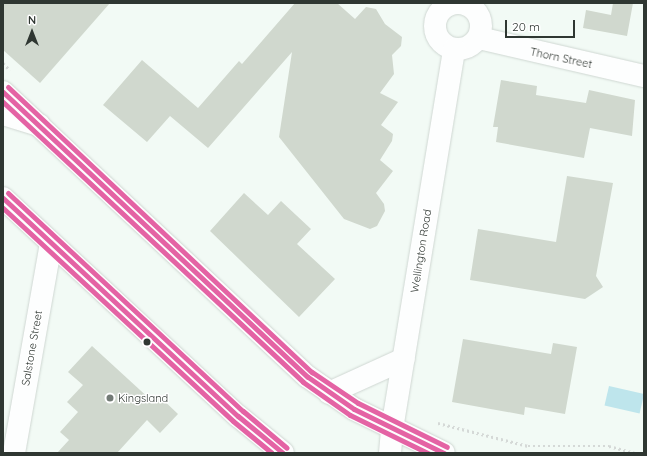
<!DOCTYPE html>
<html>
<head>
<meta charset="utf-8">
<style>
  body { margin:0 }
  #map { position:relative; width:647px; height:456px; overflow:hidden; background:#f2faf5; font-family:Quicksand,sans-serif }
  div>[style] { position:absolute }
  .water>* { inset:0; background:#bee5ec; transform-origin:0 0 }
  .building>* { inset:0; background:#d0d8ce }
  .path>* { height:2.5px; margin-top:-1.25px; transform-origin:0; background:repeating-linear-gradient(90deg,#d5d9d7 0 2px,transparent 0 5px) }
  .roads { filter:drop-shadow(0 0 1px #cfd7d2) drop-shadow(0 0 1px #cfd7d2) }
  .minor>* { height:22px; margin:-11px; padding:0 11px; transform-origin:11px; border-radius:11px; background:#fdfefe }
  .minor>.ring { margin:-11px; padding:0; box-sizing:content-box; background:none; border:22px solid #fdfefe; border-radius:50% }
  .major>* { height:22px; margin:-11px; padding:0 11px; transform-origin:11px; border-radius:11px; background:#fdfefe }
  .highway>* { height:22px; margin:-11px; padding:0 11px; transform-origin:11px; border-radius:11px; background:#fdfefe }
  .bus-1>* { height:5px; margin:-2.5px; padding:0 2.5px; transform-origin:2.5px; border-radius:2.5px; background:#e463a4 }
  .bus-2>* { height:5px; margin:-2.5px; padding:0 2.5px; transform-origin:2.5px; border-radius:2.5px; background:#e463a4 }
  .bus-3>* { height:5px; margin:-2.5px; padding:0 2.5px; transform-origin:2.5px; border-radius:2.5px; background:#e463a4 }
  .dots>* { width:11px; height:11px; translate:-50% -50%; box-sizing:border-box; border:2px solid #fff; border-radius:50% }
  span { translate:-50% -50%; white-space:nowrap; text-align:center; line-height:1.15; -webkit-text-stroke:3px #fff; paint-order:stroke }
  .street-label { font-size:11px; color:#2f3732 }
  .poi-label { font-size:11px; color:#2f3732 }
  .left { translate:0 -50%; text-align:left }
  .frame { position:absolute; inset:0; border:4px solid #2f3732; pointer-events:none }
  .north { position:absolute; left:12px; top:12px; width:40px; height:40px; -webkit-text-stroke:3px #fff; paint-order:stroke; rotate:0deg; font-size:11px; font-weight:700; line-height:16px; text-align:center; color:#2f3732 }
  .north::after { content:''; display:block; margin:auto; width:14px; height:18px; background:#2f3732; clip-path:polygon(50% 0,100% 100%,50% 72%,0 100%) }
  .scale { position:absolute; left:505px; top:20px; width:70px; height:18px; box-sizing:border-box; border:2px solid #2f3732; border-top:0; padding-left:5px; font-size:12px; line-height:14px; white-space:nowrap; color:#2f3732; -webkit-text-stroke:3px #fff; paint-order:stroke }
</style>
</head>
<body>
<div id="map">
  <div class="water">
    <i style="left:609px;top:386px;width:36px;height:20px;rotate:13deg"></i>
  </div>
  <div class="building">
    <i style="clip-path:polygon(3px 3px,110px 3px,40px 83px,3px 50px)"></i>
    <i style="clip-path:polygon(295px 3px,337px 3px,355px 19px,366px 7px,376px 9px,385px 24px,402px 37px,401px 46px,392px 55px,394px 74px,380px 93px,398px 102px,381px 125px,393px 134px,392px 141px,380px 160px,393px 171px,376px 193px,384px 204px,385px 211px,377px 226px,370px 229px,344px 219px,279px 137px,292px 52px,208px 148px,170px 116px,147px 142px,103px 105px,142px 60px,198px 108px,239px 61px,242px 64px)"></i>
    <i style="clip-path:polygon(613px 3px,633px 3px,627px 36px,583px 28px,586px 10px,611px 15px)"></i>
    <i style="clip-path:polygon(501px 80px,537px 86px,536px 95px,586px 103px,589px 90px,635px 100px,632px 136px,590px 128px,584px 158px,496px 142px,498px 127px,493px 127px)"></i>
    <i style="clip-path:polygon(567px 176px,613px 183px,596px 276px,603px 287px,585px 299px,470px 280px,478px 229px,556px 242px)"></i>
    <i style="clip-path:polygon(244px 193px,268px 215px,281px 201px,311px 229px,297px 244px,335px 279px,299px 317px,210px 231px)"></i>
    <i style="clip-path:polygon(463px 339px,551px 354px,553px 343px,577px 347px,565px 414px,525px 407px,524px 415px,452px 402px)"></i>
    <i style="clip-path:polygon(92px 346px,152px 401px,158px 395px,178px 414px,160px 433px,147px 420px,117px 453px,57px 453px,69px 440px,60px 432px,78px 412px,67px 402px,83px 385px,68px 372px)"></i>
  </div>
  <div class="path">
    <i style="left:3px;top:63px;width:10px;rotate:45deg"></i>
    <i style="left:438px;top:423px;width:93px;rotate:14.3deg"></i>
    <i style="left:528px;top:446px;width:81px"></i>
    <i style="left:609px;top:446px;width:27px;rotate:15deg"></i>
  </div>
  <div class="roads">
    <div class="minor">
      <i class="ring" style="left:435px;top:3px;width:24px;height:24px"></i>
      <i style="left:479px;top:38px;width:169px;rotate:13deg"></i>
      <i style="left:392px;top:429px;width:385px;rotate:-80.7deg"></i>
      <i style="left:14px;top:453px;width:213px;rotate:-80deg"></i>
    </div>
    <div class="major">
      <i style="left:3px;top:92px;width:417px;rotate:43.1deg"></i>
      <i style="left:308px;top:377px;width:56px;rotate:34.8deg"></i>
      <i style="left:354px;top:409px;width:100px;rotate:26.1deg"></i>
      <i style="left:3px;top:198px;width:321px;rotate:42.9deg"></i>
      <i style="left:238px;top:416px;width:58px;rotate:39.4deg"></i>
      <i style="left:329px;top:393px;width:82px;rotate:-24.4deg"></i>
      <i style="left:390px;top:453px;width:24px;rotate:-85deg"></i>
    </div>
    <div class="highway">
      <i style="left:3px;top:114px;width:38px;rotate:17deg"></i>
    </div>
  </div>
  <div class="bus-1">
    <i style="left:3px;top:92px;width:417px;rotate:43.1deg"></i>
    <i style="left:308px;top:377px;width:56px;rotate:34.8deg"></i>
    <i style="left:354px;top:409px;width:100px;rotate:26.1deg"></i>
    <i style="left:3px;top:198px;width:321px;rotate:42.9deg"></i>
    <i style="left:238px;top:416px;width:58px;rotate:39.4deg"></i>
  </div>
  <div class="bus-2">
    <i style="left:3px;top:102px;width:410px;rotate:43deg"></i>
    <i style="left:303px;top:382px;width:57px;rotate:35.1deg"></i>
    <i style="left:350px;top:415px;width:87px;rotate:26deg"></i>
    <i style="left:3px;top:208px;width:313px;rotate:42.8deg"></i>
    <i style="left:233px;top:421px;width:50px;rotate:39.4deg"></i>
  </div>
  <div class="bus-3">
    <i style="left:8px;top:87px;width:417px;rotate:43.2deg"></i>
    <i style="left:312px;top:372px;width:55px;rotate:34deg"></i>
    <i style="left:358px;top:403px;width:99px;rotate:26.3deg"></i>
    <i style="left:8px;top:193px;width:321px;rotate:42.9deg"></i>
    <i style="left:243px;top:411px;width:57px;rotate:40.1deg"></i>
  </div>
  <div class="dots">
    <i style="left:147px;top:342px;background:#2f3732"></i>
    <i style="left:110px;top:398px;background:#737b76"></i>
  </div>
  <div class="street-label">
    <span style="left:561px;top:58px;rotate:12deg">Thorn Street</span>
    <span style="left:421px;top:251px;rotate:-81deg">Wellington Road</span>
    <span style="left:32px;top:348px;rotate:-80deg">Salstone Street</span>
  </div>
  <div class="poi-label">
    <span class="left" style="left:118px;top:398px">Kingsland</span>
  </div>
  <div class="frame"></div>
  <div class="north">N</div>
  <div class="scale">20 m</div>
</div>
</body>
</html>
